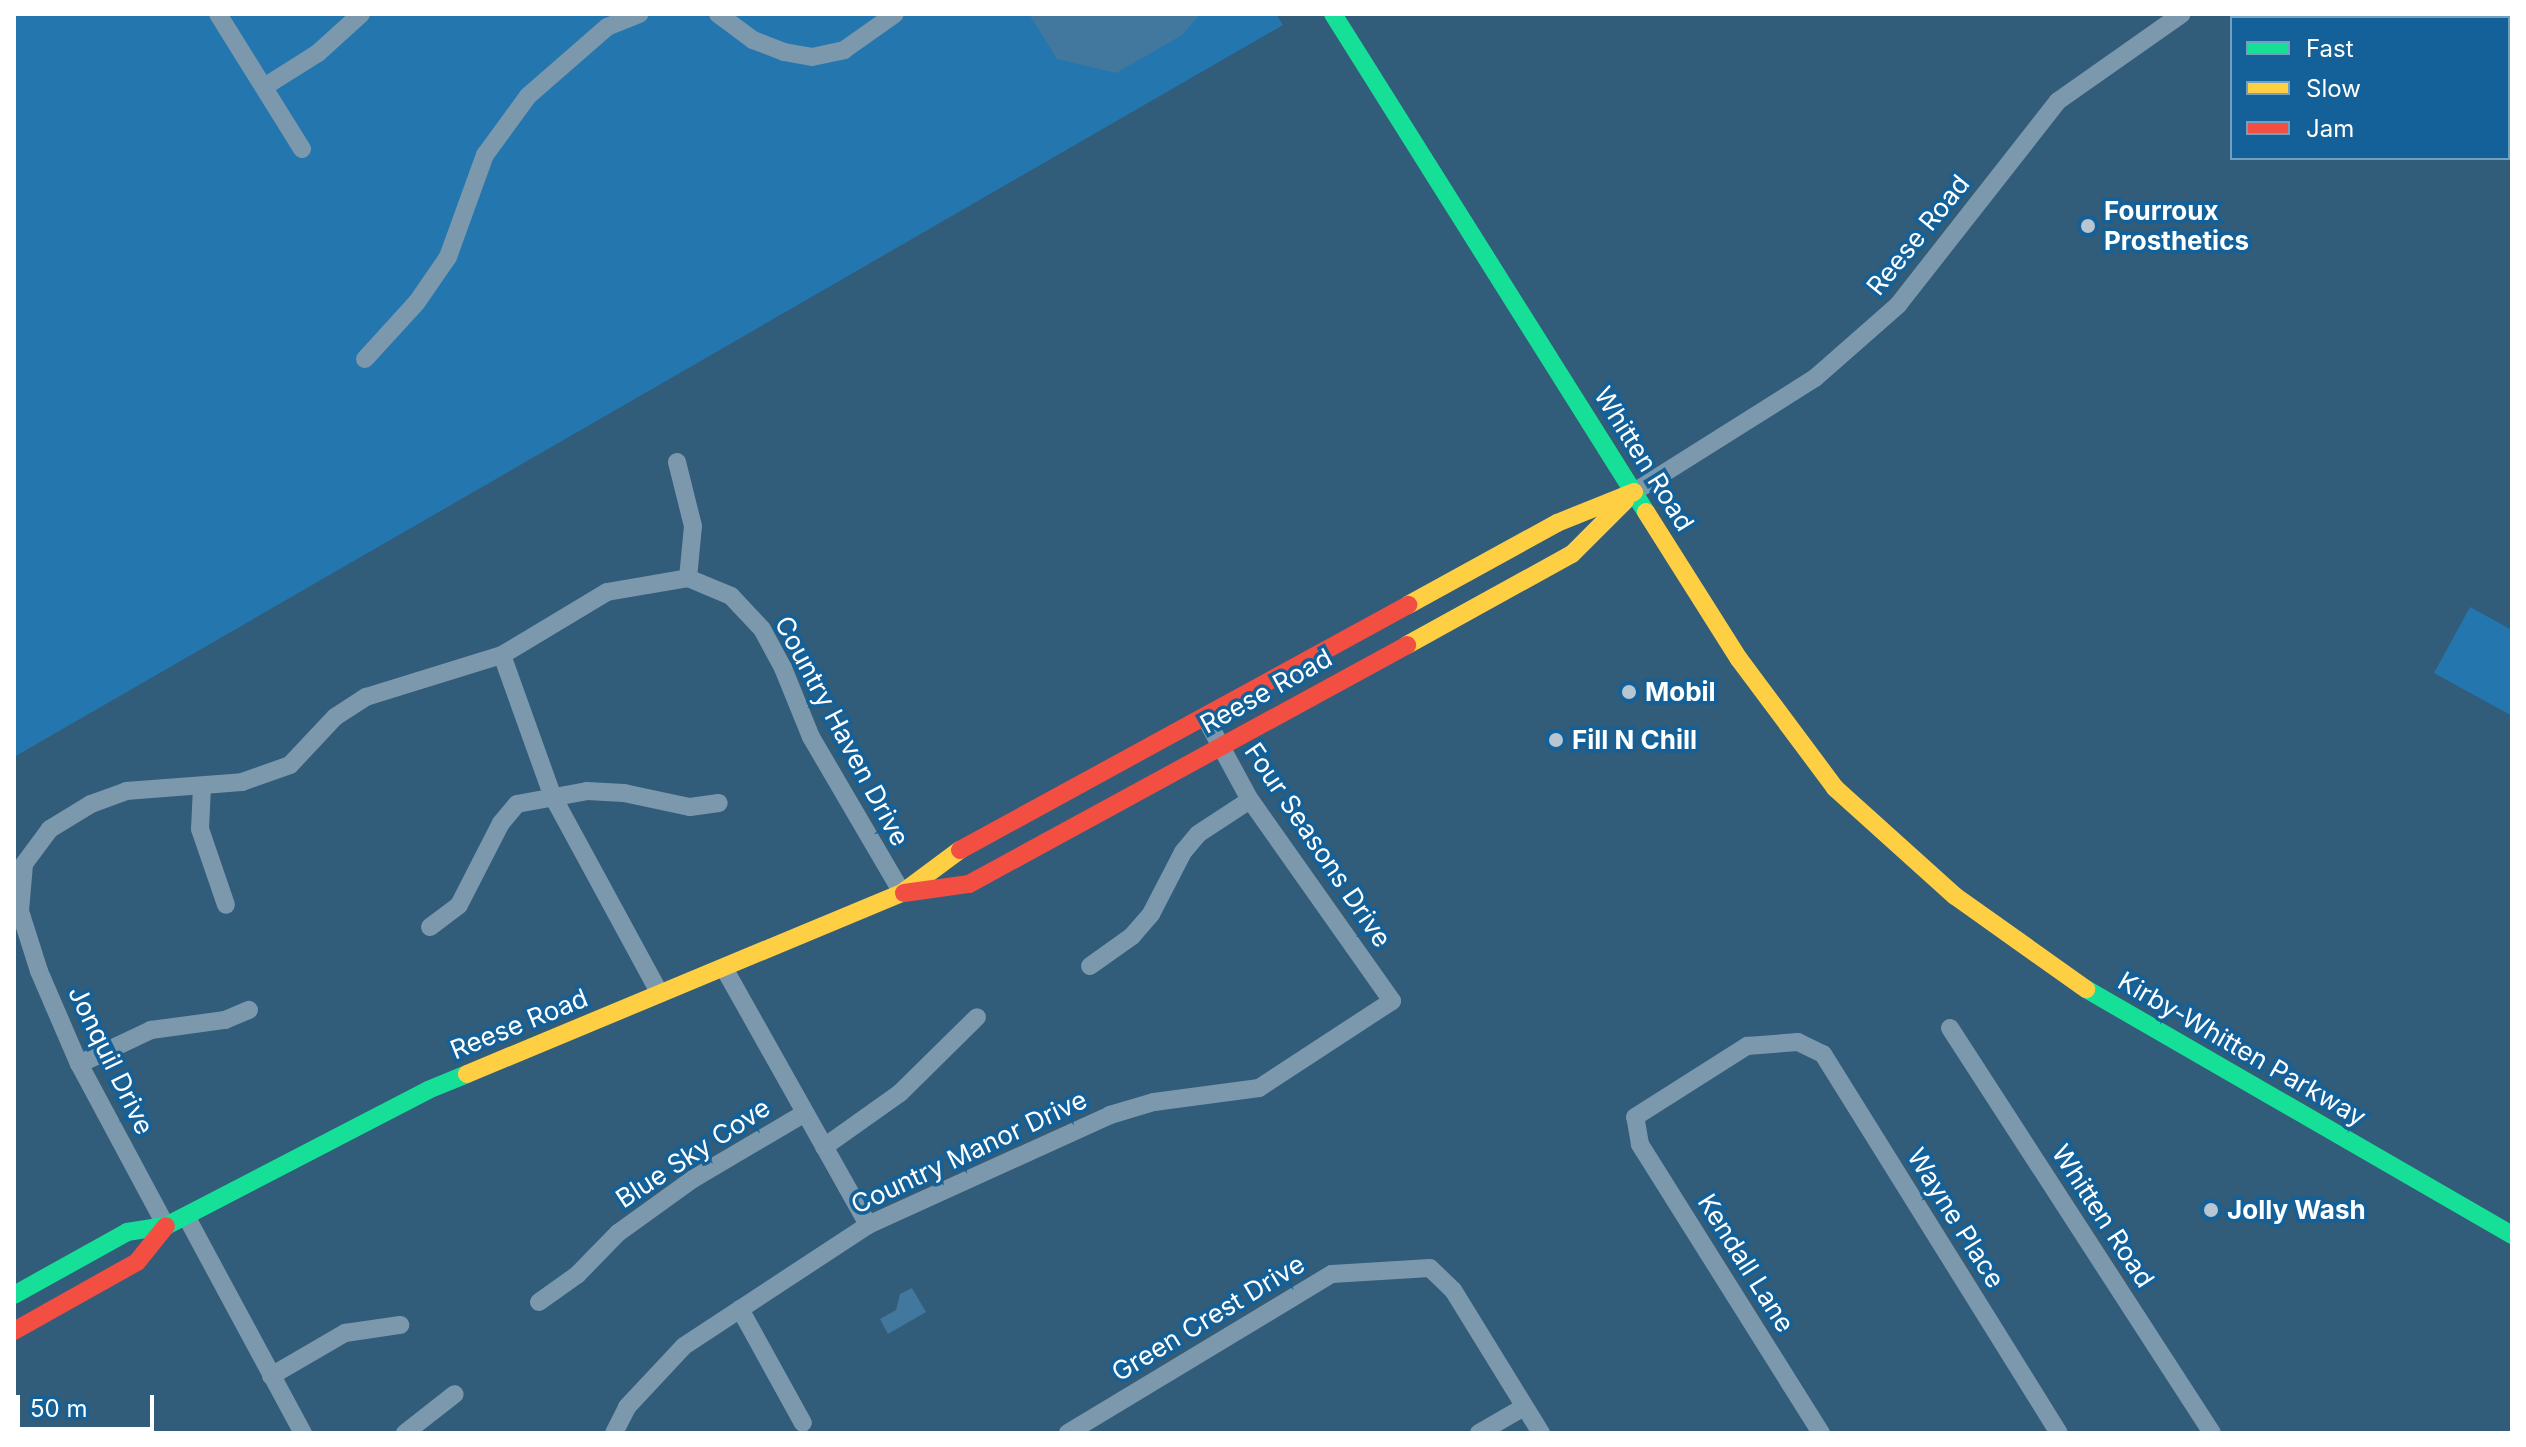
<!DOCTYPE html>
<html>
<head>
<meta charset="utf-8">
<style>
  body { margin:0 }
  #map { position:relative; width:2526px; height:1447px; overflow:hidden; background:#315c7a; font-family:Inter,sans-serif }
  div>[style] { position:absolute }
  .green>* { inset:0; background:#2476ae }
  .water>* { inset:0; background:#42789e }
  .street>* { height:18px; margin:-9px; padding:0 9px; transform-origin:9px; border-radius:9px; background:#7b98ad }
  .fast>* { height:18px; margin:-9px; padding:0 9px; transform-origin:9px; border-radius:9px; background:#16e098 }
  .slow>* { height:18px; margin:-9px; padding:0 9px; transform-origin:9px; border-radius:9px; background:#ffcf43 }
  .jam>* { height:18px; margin:-9px; padding:0 9px; transform-origin:9px; border-radius:9px; background:#f24e42 }
  .dots>* { width:22px; height:22px; translate:-50% -50%; box-sizing:border-box; border:4px solid #136198; border-radius:50% }
  span { translate:-50% -50%; white-space:nowrap; text-align:center; line-height:1.15; -webkit-text-stroke:7px #136198; paint-order:stroke }
  .poi-label { font-size:26px; color:#fff; font-weight:700 }
  .left { translate:0 -50%; text-align:left }
  .street-label { font-size:26px; color:#fff }
  .frame { position:absolute; inset:0; border:16px solid #fff; pointer-events:none }
  .legend { position:absolute; left:2230px; top:16px; width:280px; height:144px; box-sizing:border-box; background:#136198; border:2px solid #71a0c1; margin:0; padding:10px 14px; list-style:none; font-size:24px; color:#fff }
  .legend li { display:flex; align-items:center; gap:16px; height:40px }
  .legend b { width:40px; border:2px solid #71a0c1 }
  .scale { position:absolute; left:16px; top:1395px; width:138px; height:36px; box-sizing:border-box; border:4px solid #fff; border-top:0; padding-left:10px; font-size:24px; line-height:28px; white-space:nowrap; color:#fff; -webkit-text-stroke:6px #136198; paint-order:stroke }
</style>
</head>
<body>
<div id="map">
  <div class="green">
    <i style="clip-path:polygon(14px 14px,1276px 14px,1283px 25px,14px 757px)"></i>
    <i style="clip-path:polygon(2470px 607px,2512px 630px,2512px 716px,2434px 673px)"></i>
  </div>
  <div class="water">
    <i style="clip-path:polygon(1029px 14px,1200px 14px,1182px 35px,1116px 73px,1057px 59px)"></i>
    <i style="clip-path:polygon(912px 1288px,926px 1312px,888px 1334px,880px 1319px,896px 1310px,900px 1294px)"></i>
  </div>
  <div class="street">
    <i style="left:218px;top:14px;width:159px;rotate:58.1deg"></i>
    <i style="left:718px;top:14px;width:44px;rotate:36.6deg"></i>
    <i style="left:753px;top:40px;width:33px;rotate:21deg"></i>
    <i style="left:784px;top:52px;width:28px;rotate:10deg"></i>
    <i style="left:812px;top:57px;width:33px;rotate:-12deg"></i>
    <i style="left:844px;top:50px;width:62px;rotate:-35.2deg"></i>
    <i style="left:2326px;top:14px;width:4px;rotate:63deg"></i>
    <i style="left:264px;top:87px;width:64px;rotate:-32.2deg"></i>
    <i style="left:318px;top:53px;width:58px;rotate:-42.2deg"></i>
    <i style="left:365px;top:359px;width:77px;rotate:-47.6deg"></i>
    <i style="left:417px;top:302px;width:55px;rotate:-55.4deg"></i>
    <i style="left:448px;top:257px;width:109px;rotate:-70.1deg"></i>
    <i style="left:485px;top:155px;width:73px;rotate:-53.9deg"></i>
    <i style="left:528px;top:96px;width:105px;rotate:-41.1deg"></i>
    <i style="left:607px;top:27px;width:35px;rotate:-22deg"></i>
    <i style="left:677px;top:462px;width:66px;rotate:76deg"></i>
    <i style="left:693px;top:526px;width:52px;rotate:95.5deg"></i>
    <i style="left:1634px;top:492px;width:214px;rotate:-32.2deg"></i>
    <i style="left:1815px;top:378px;width:111px;rotate:-41.3deg"></i>
    <i style="left:1898px;top:305px;width:259px;rotate:-51.9deg"></i>
    <i style="left:2058px;top:101px;width:151px;rotate:-35.1deg"></i>
    <i style="left:688px;top:578px;width:47px;rotate:22.7deg"></i>
    <i style="left:731px;top:596px;width:45px;rotate:46.8deg"></i>
    <i style="left:762px;top:629px;width:44px;rotate:61.7deg"></i>
    <i style="left:783px;top:668px;width:74px;rotate:67.9deg"></i>
    <i style="left:811px;top:737px;width:181px;rotate:59.7deg"></i>
    <i style="left:502px;top:655px;width:149px;rotate:70.3deg"></i>
    <i style="left:552px;top:795px;width:226px;rotate:61.5deg"></i>
    <i style="left:202px;top:787px;width:42px;rotate:92.7deg"></i>
    <i style="left:200px;top:829px;width:80px;rotate:71.1deg"></i>
    <i style="left:430px;top:927px;width:36px;rotate:-37deg"></i>
    <i style="left:459px;top:905px;width:92px;rotate:-62.9deg"></i>
    <i style="left:501px;top:823px;width:25px;rotate:-50deg"></i>
    <i style="left:517px;top:804px;width:71px;rotate:-10.5deg"></i>
    <i style="left:587px;top:791px;width:37px;rotate:3deg"></i>
    <i style="left:624px;top:793px;width:67px;rotate:12deg"></i>
    <i style="left:690px;top:807px;width:29px;rotate:-8deg"></i>
    <i style="left:1090px;top:966px;width:52px;rotate:-35.5deg"></i>
    <i style="left:1132px;top:936px;width:29px;rotate:-49deg"></i>
    <i style="left:1151px;top:914px;width:70px;rotate:-62.7deg"></i>
    <i style="left:1183px;top:852px;width:23px;rotate:-50deg"></i>
    <i style="left:1198px;top:834px;width:62px;rotate:-33.2deg"></i>
    <i style="left:724px;top:968px;width:295px;rotate:60.7deg"></i>
    <i style="left:1950px;top:1028px;width:482px;rotate:57.1deg"></i>
    <i style="left:79px;top:1064px;width:80px;rotate:-25.3deg"></i>
    <i style="left:151px;top:1030px;width:75px;rotate:-7.7deg"></i>
    <i style="left:225px;top:1020px;width:26px;rotate:-23deg"></i>
    <i style="left:824px;top:1147px;width:93px;rotate:-35.4deg"></i>
    <i style="left:900px;top:1093px;width:108px;rotate:-44.6deg"></i>
    <i style="left:186px;top:1216px;width:247px;rotate:61.7deg"></i>
    <i style="left:166px;top:1226px;width:184px;rotate:-118.2deg"></i>
    <i style="left:79px;top:1064px;width:101px;rotate:-113.3deg"></i>
    <i style="left:39px;top:971px;width:63px;rotate:-107.6deg"></i>
    <i style="left:20px;top:911px;width:47px;rotate:-85.1deg"></i>
    <i style="left:24px;top:864px;width:44px;rotate:-53.4deg"></i>
    <i style="left:50px;top:829px;width:48px;rotate:-31.4deg"></i>
    <i style="left:91px;top:804px;width:37px;rotate:-20deg"></i>
    <i style="left:126px;top:791px;width:116px;rotate:-4.4deg"></i>
    <i style="left:242px;top:782px;width:51px;rotate:-19.5deg"></i>
    <i style="left:290px;top:765px;width:66px;rotate:-46.8deg"></i>
    <i style="left:335px;top:717px;width:37px;rotate:-33deg"></i>
    <i style="left:366px;top:697px;width:142px;rotate:-17.2deg"></i>
    <i style="left:502px;top:655px;width:122px;rotate:-31deg"></i>
    <i style="left:607px;top:592px;width:82px;rotate:-9.8deg"></i>
    <i style="left:539px;top:1302px;width:47px;rotate:-35.4deg"></i>
    <i style="left:577px;top:1275px;width:59px;rotate:-45.7deg"></i>
    <i style="left:618px;top:1233px;width:92px;rotate:-35.8deg"></i>
    <i style="left:693px;top:1179px;width:130px;rotate:-30.5deg"></i>
    <i style="left:740px;top:1309px;width:130px;rotate:61.1deg"></i>
    <i style="left:271px;top:1376px;width:86px;rotate:-30.2deg"></i>
    <i style="left:345px;top:1333px;width:56px;rotate:-8.3deg"></i>
    <i style="left:405px;top:1433px;width:63px;rotate:-38deg"></i>
    <i style="left:614px;top:1433px;width:29px;rotate:-63deg"></i>
    <i style="left:627px;top:1407px;width:83px;rotate:-46.9deg"></i>
    <i style="left:684px;top:1346px;width:220px;rotate:-33.3deg"></i>
    <i style="left:868px;top:1225px;width:266px;rotate:-24.4deg"></i>
    <i style="left:1110px;top:1115px;width:46px;rotate:-16.5deg"></i>
    <i style="left:1154px;top:1102px;width:106px;rotate:-7.6deg"></i>
    <i style="left:1259px;top:1088px;width:159px;rotate:-33.2deg"></i>
    <i style="left:1392px;top:1001px;width:246px;rotate:-125.2deg"></i>
    <i style="left:1250px;top:800px;width:94px;rotate:-118.5deg"></i>
    <i style="left:1068px;top:1433px;width:308px;rotate:-31.1deg"></i>
    <i style="left:1332px;top:1274px;width:98px;rotate:-3.5deg"></i>
    <i style="left:1430px;top:1268px;width:32px;rotate:44deg"></i>
    <i style="left:1453px;top:1290px;width:168px;rotate:58.4deg"></i>
    <i style="left:1479px;top:1433px;width:52px;rotate:-30deg"></i>
    <i style="left:1821px;top:1433px;width:341px;rotate:-122.1deg"></i>
    <i style="left:1640px;top:1144px;width:27px;rotate:-100deg"></i>
    <i style="left:1635px;top:1117px;width:133px;rotate:-32.4deg"></i>
    <i style="left:1747px;top:1046px;width:51px;rotate:-4.5deg"></i>
    <i style="left:1798px;top:1042px;width:28px;rotate:26deg"></i>
    <i style="left:1823px;top:1054px;width:446px;rotate:58.1deg"></i>
  </div>
  <div class="fast">
    <i style="left:1333px;top:14px;width:588px;rotate:57.85deg"></i>
    <i style="left:2086px;top:989px;width:492px;rotate:30deg"></i>
    <i style="left:14px;top:1295px;width:129px;rotate:-29.1deg"></i>
    <i style="left:127px;top:1232px;width:39px;rotate:-9deg"></i>
    <i style="left:166px;top:1226px;width:295px;rotate:-27.4deg"></i>
    <i style="left:428px;top:1090px;width:42px;rotate:-22.3deg"></i>
  </div>
  <div class="slow">
    <i style="left:1646px;top:512px;width:174px;rotate:57.7deg"></i>
    <i style="left:1739px;top:659px;width:161px;rotate:53.3deg"></i>
    <i style="left:1835px;top:788px;width:161px;rotate:42deg"></i>
    <i style="left:1955px;top:896px;width:161px;rotate:35.4deg"></i>
    <i style="left:1408px;top:605px;width:170px;rotate:-28.8deg"></i>
    <i style="left:1557px;top:523px;width:83px;rotate:-21.9deg"></i>
    <i style="left:1407px;top:645px;width:188px;rotate:-28.9deg"></i>
    <i style="left:1572px;top:554px;width:75px;rotate:-45deg"></i>
    <i style="left:467px;top:1074px;width:471px;rotate:-22.6deg"></i>
    <i style="left:902px;top:893px;width:72px;rotate:-36.6deg"></i>
  </div>
  <div class="jam">
    <i style="left:960px;top:850px;width:511px;rotate:-28.67deg"></i>
    <i style="left:904px;top:893px;width:66px;rotate:-7.9deg"></i>
    <i style="left:969px;top:884px;width:499px;rotate:-28.6deg"></i>
    <i style="left:14px;top:1331px;width:141px;rotate:-29.3deg"></i>
    <i style="left:137px;top:1262px;width:46px;rotate:-51.1deg"></i>
  </div>
  <div class="dots">
    <i style="left:2088px;top:226px;background:#b7c6d0"></i>
    <i style="left:1629px;top:692px;background:#b7c6d0"></i>
    <i style="left:1556px;top:740px;background:#b7c6d0"></i>
    <i style="left:2211px;top:1210px;background:#b7c6d0"></i>
  </div>
  <div class="poi-label">
    <span class="left" style="left:2104px;top:226px">Fourroux<br>Prosthetics</span>
    <span class="left" style="left:1645px;top:692px">Mobil</span>
    <span class="left" style="left:1572px;top:740px">Fill N Chill</span>
    <span class="left" style="left:2227px;top:1210px">Jolly Wash</span>
  </div>
  <div class="street-label">
    <span style="left:1918px;top:235px;rotate:-51deg">Reese Road</span>
    <span style="left:1644px;top:459px;rotate:58deg">Whitten Road</span>
    <span style="left:1266px;top:691px;rotate:-29deg">Reese Road</span>
    <span style="left:842px;top:731px;rotate:62deg">Country Haven Drive</span>
    <span style="left:1318px;top:845px;rotate:56deg">Four Seasons Drive</span>
    <span style="left:519px;top:1024px;rotate:-22deg">Reese Road</span>
    <span style="left:2242px;top:1049px;rotate:30deg">Kirby-Whitten Parkway</span>
    <span style="left:111px;top:1060px;rotate:64deg">Jonquil Drive</span>
    <span style="left:969px;top:1152px;rotate:-25deg">Country Manor Drive</span>
    <span style="left:693px;top:1153px;rotate:-33deg">Blue Sky Cove</span>
    <span style="left:2103px;top:1216px;rotate:57deg">Whitten Road</span>
    <span style="left:1956px;top:1218px;rotate:58deg">Wayne Place</span>
    <span style="left:1746px;top:1263px;rotate:58deg">Kendall Lane</span>
    <span style="left:1208px;top:1318px;rotate:-31deg">Green Crest Drive</span>
  </div>
  <div class="frame"></div>
  <ul class="legend">
  <li><b style="height:10px;background:#16e098"></b>Fast</li>
  <li><b style="height:10px;background:#ffcf43"></b>Slow</li>
  <li><b style="height:10px;background:#f24e42"></b>Jam</li>
  </ul>
  <div class="scale">50 m</div>
</div>
</body>
</html>
